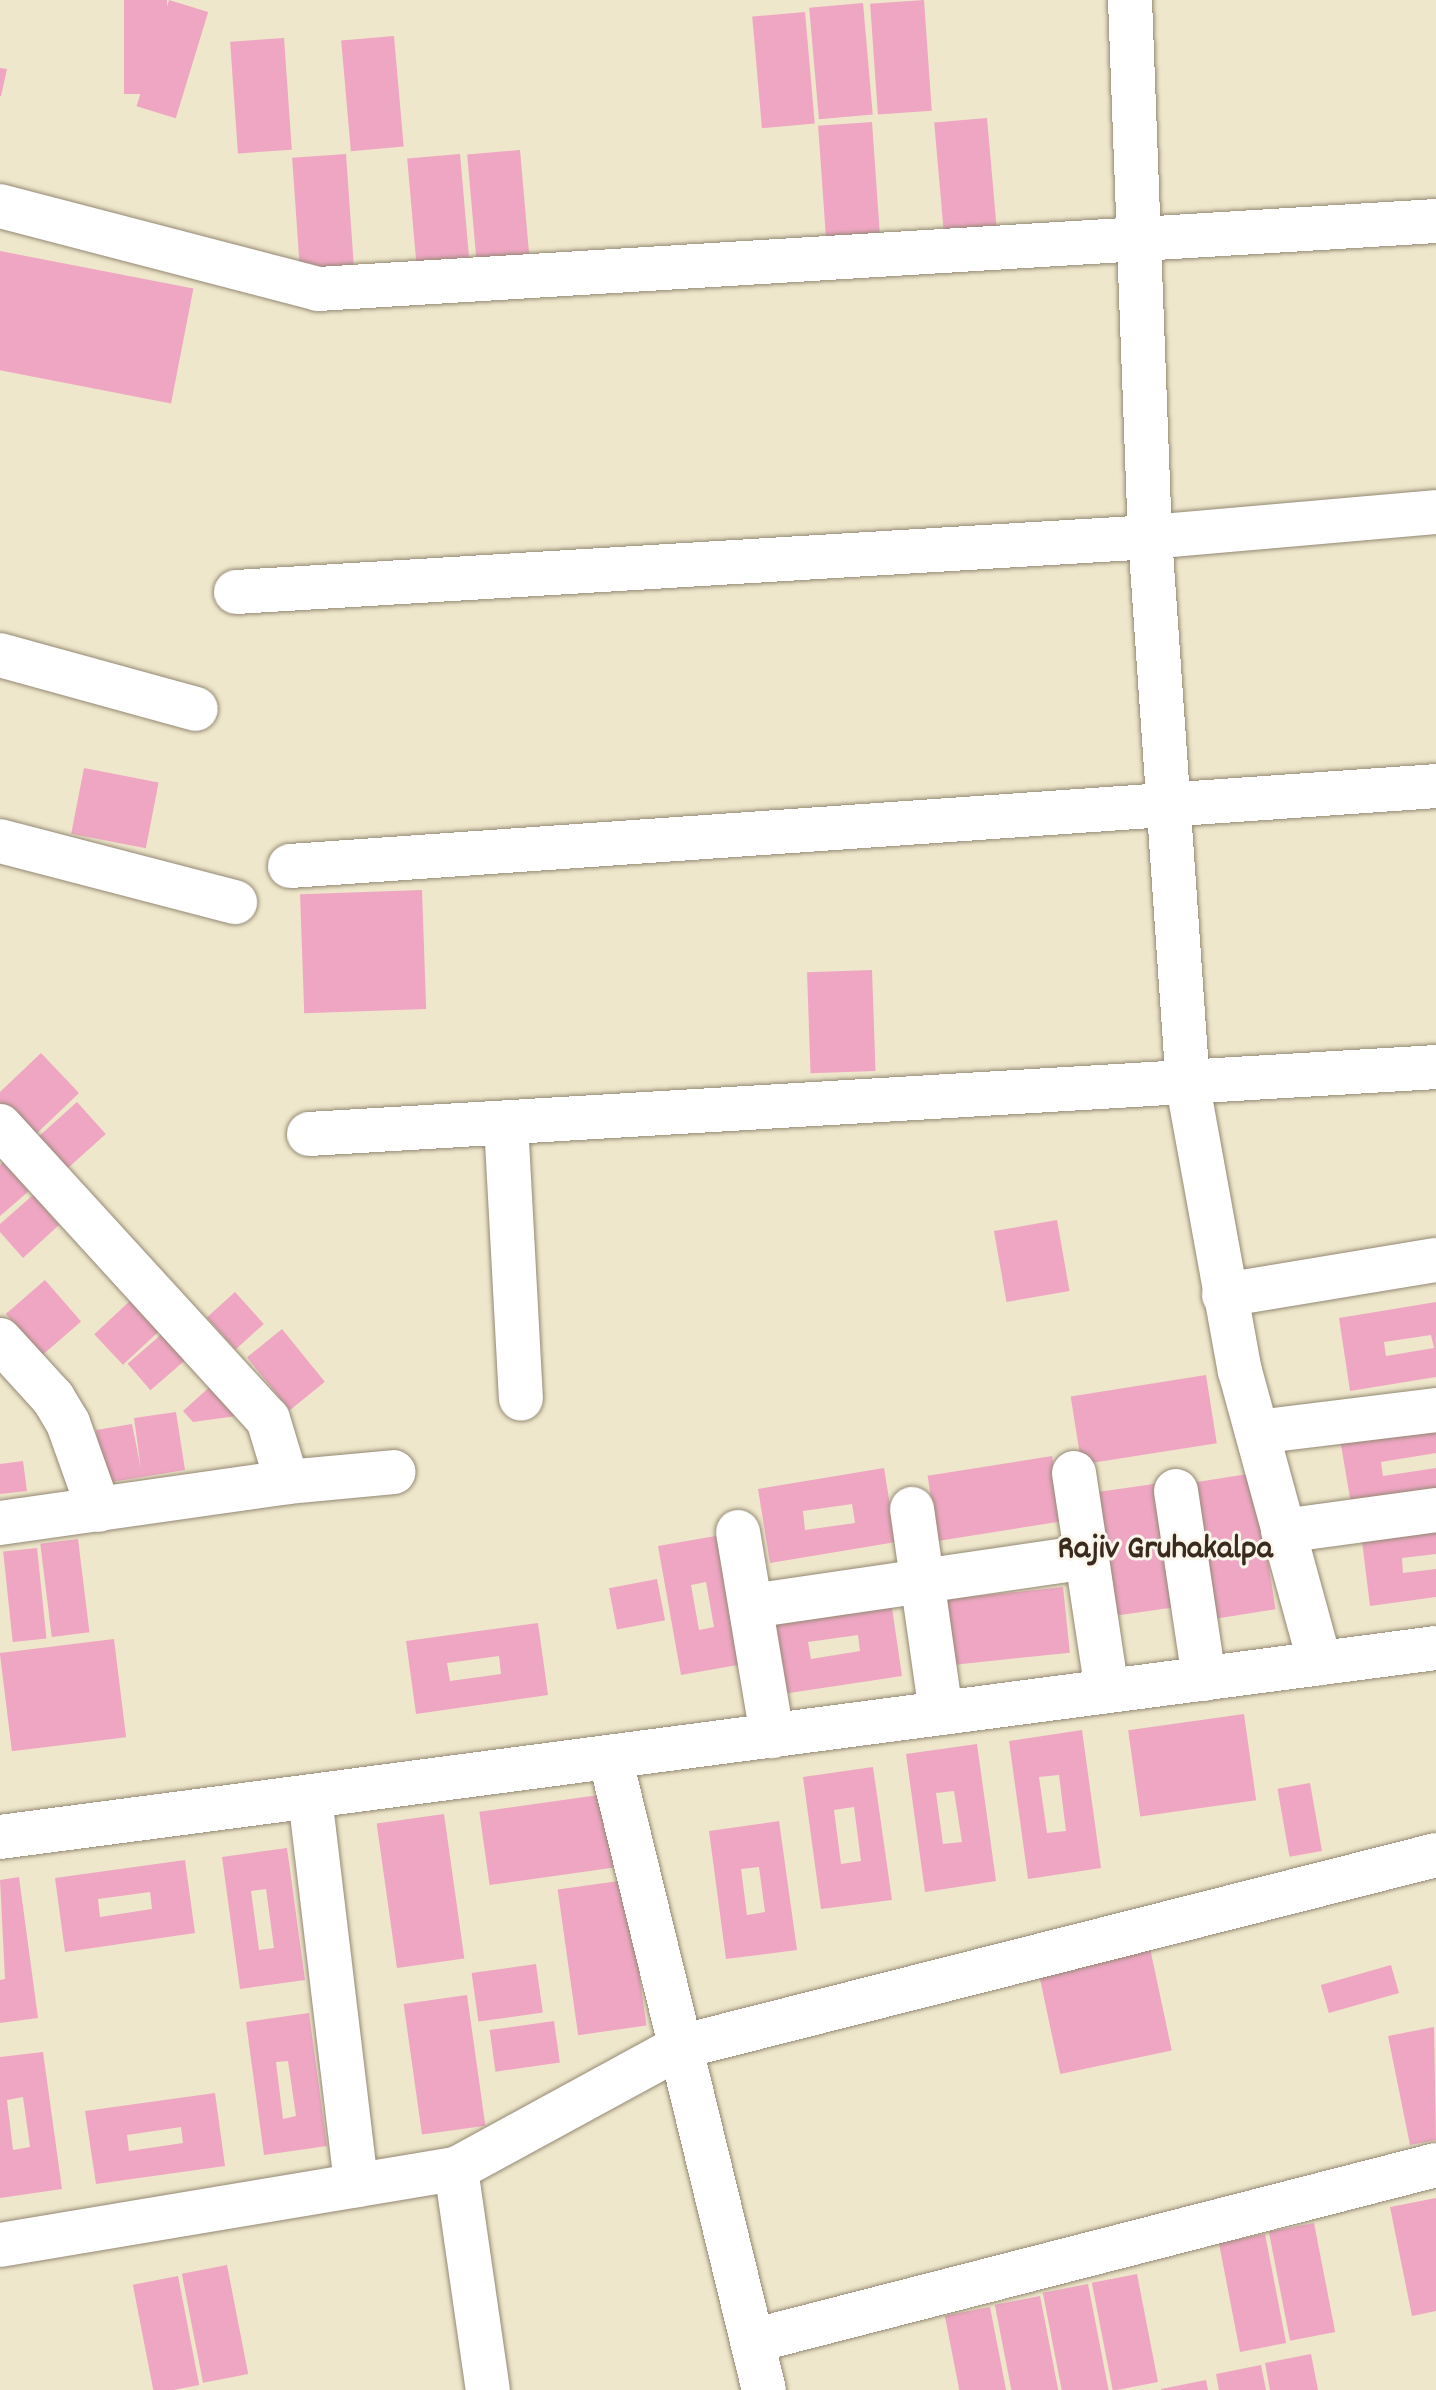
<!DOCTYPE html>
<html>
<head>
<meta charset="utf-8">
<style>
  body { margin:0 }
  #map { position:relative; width:1436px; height:2390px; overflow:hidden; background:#eee7cb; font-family:Dekko,sans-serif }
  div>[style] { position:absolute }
  .building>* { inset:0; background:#efa6c3; transform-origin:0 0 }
  .roads { filter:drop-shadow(0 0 2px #948874) drop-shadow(0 0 2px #948874) }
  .minor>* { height:44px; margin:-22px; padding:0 22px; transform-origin:22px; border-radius:22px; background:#fff }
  span { translate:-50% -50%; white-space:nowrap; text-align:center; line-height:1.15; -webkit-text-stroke:6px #fbf7ec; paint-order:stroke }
  .neighbourhood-label { font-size:34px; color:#3b2a1e; font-weight:700 }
</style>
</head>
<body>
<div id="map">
  <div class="building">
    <i style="left:124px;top:0;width:43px;height:94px"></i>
    <i style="left:169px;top:0;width:41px;height:111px;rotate:17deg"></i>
    <i style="left:924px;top:0;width:111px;height:54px;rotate:86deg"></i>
    <i style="left:863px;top:3px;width:112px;height:54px;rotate:85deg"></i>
    <i style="left:805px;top:12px;width:112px;height:53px;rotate:85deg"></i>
    <i style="left:394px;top:36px;width:111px;height:53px;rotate:85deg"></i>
    <i style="left:284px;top:38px;width:112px;height:54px;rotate:86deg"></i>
    <i style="clip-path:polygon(0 68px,7px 69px,1px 96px,0 96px)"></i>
    <i style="left:987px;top:118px;width:112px;height:53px;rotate:85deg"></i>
    <i style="left:872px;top:122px;width:112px;height:54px;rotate:86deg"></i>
    <i style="left:520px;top:150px;width:112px;height:53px;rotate:85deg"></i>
    <i style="left:346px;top:154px;width:111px;height:54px;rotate:86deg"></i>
    <i style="left:460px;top:154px;width:112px;height:53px;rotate:85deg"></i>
    <i style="left:0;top:251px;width:197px;height:117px;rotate:11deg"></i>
    <i style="left:84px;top:768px;width:76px;height:67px;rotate:11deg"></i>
    <i style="left:422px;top:890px;width:119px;height:122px;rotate:88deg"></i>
    <i style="left:872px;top:970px;width:101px;height:65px;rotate:88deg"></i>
    <i style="clip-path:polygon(41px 1053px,79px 1093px,33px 1137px,0 1102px,0 1092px)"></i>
    <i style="left:77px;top:1102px;width:43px;height:55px;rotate:48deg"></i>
    <i style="clip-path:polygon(3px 1162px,29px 1191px,0 1216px,0 1165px)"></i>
    <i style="clip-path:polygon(33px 1195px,59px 1225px,23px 1258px,0 1232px,0 1224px)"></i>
    <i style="left:1057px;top:1220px;width:72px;height:64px;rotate:80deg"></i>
    <i style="left:45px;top:1280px;width:55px;height:52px;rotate:49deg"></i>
    <i style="left:235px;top:1292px;width:43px;height:38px;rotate:48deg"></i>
    <i style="left:133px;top:1298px;width:42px;height:53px;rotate:47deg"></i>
    <i style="clip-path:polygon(evenodd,1436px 1302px,1436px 1377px,1350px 1391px,1339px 1318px,1436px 1302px,1431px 1335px,1434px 1348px,1386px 1356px,1384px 1342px,1431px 1335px)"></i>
    <i style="left:282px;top:1329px;width:68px;height:45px;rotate:51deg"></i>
    <i style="left:163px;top:1333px;width:35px;height:47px;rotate:49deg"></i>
    <i style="left:1206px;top:1375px;width:69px;height:137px;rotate:81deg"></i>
    <i style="clip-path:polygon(214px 1383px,244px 1415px,193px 1422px,183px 1411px)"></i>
    <i style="clip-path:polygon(176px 1412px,185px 1470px,105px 1483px,96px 1430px,132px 1424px,141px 1469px,134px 1418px)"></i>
    <i style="clip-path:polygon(1436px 1423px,1436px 1453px,1381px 1462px,1383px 1476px,1436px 1468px,1436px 1496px,1352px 1510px,1340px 1439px)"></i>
    <i style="left:1052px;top:1456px;width:66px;height:126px;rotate:81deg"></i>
    <i style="clip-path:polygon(23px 1461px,27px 1491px,0 1494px,0 1464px)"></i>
    <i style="clip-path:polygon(evenodd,884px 1468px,896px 1542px,770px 1563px,758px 1489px,884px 1468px,852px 1504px,855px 1523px,805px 1530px,803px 1511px,852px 1504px)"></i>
    <i style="left:1254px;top:1473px;width:138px;height:67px;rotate:81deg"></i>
    <i style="left:1168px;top:1482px;width:125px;height:71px;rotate:82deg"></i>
    <i style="clip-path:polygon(1436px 1524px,1436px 1554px,1402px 1558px,1403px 1573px,1436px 1569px,1436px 1597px,1370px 1606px,1361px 1533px)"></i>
    <i style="clip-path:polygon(evenodd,727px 1534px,749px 1663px,681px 1675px,658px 1546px,727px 1534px,706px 1582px,714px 1627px,699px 1630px,691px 1585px,706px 1582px)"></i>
    <i style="left:78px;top:1539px;width:94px;height:38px;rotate:83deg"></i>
    <i style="left:37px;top:1548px;width:91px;height:34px;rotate:84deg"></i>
    <i style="left:657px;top:1579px;width:42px;height:49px;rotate:79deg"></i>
    <i style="left:1063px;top:1587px;width:66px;height:127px;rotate:84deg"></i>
    <i style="clip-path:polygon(evenodd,891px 1601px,902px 1676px,776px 1695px,766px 1619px,891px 1601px,858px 1635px,860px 1651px,811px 1659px,808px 1642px,858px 1635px)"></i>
    <i style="clip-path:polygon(evenodd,538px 1623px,548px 1695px,416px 1714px,406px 1641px,538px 1623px,499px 1656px,501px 1674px,450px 1681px,447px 1663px,499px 1656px)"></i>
    <i style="left:114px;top:1639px;width:99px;height:115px;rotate:83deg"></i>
    <i style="left:1244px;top:1714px;width:87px;height:117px;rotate:82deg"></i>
    <i style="clip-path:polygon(evenodd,1082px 1730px,1101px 1868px,1028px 1879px,1009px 1741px,1082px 1730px,1059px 1775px,1066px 1831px,1047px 1833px,1039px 1777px,1059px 1775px)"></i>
    <i style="clip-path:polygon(evenodd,977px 1744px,996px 1881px,925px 1892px,906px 1754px,977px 1744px,954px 1791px,962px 1842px,943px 1844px,936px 1793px,954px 1791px)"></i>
    <i style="clip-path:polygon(evenodd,873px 1767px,892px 1900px,821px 1909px,803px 1777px,873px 1767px,854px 1807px,861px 1861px,841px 1864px,834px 1810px,854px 1807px)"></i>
    <i style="left:1310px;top:1783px;width:69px;height:33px;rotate:80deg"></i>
    <i style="left:613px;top:1793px;width:74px;height:135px;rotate:82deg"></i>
    <i style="left:444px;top:1814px;width:146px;height:68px;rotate:82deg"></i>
    <i style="clip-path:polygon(evenodd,779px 1821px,797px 1950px,726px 1959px,709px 1831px,779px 1821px,759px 1867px,765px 1912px,747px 1915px,741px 1869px,759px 1867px)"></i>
    <i style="clip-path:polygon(evenodd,287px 1848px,305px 1980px,240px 1989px,222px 1857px,287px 1848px,266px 1889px,274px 1948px,259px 1950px,251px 1891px,266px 1889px)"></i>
    <i style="clip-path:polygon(evenodd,185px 1860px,195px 1933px,65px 1952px,55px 1878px,185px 1860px,150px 1892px,152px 1909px,100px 1917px,98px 1899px,150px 1892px)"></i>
    <i style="clip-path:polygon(19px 1877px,38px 2018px,0 2023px,0 1980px,5px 1979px,0 1880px)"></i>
    <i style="left:626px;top:1880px;width:147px;height:69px;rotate:82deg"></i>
    <i style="left:1147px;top:1934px;width:119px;height:114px;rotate:78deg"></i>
    <i style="left:536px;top:1964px;width:49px;height:65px;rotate:82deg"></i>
    <i style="left:1391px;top:1965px;width:29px;height:73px;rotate:74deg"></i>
    <i style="left:467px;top:1995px;width:132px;height:64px;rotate:82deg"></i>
    <i style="clip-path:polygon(evenodd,309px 2013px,327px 2146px,264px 2155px,246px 2022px,309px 2013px,288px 2061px,296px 2116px,283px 2119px,276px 2062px,288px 2061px)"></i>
    <i style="left:554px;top:2021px;width:42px;height:65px;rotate:82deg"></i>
    <i style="clip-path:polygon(1434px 2027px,1436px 2140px,1410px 2145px,1388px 2036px)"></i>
    <i style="clip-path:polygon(evenodd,43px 2052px,62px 2189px,0 2198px,0 2057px,43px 2052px,23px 2097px,30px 2147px,13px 2150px,7px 2100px,23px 2097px)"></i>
    <i style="clip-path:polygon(evenodd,215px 2093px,225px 2166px,96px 2184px,85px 2111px,215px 2093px,181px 2127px,183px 2143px,129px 2151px,127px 2135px,181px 2127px)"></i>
    <i style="clip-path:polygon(1436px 2198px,1436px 2311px,1412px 2316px,1390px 2207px)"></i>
    <i style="left:1314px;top:2223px;width:111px;height:46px;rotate:79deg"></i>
    <i style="left:1265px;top:2234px;width:111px;height:47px;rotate:79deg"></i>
    <i style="left:227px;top:2265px;width:111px;height:46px;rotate:79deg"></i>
    <i style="left:1137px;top:2274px;width:110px;height:46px;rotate:79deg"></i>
    <i style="left:178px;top:2276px;width:111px;height:46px;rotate:79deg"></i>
    <i style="left:1088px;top:2284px;width:108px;height:46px;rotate:79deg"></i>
    <i style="left:1040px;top:2296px;width:96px;height:46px;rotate:79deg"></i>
    <i style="left:990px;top:2307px;width:85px;height:46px;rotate:79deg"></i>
    <i style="clip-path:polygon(1311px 2354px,1318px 2390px,1270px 2390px,1265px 2363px)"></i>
    <i style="clip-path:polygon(1261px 2365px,1266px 2390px,1219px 2390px,1216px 2374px)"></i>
    <i style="clip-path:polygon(1206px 2380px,1208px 2390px,1161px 2390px,1161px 2389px)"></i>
  </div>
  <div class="roads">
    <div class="minor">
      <i style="left:1130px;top:0;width:537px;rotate:87.87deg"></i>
      <i style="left:1150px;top:537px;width:550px;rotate:86.04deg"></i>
      <i style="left:1188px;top:1086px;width:290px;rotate:79.7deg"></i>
      <i style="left:1240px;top:1371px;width:303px;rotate:74.7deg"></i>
      <i style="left:0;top:206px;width:329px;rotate:14.6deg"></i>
      <i style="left:318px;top:289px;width:1120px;rotate:-3.48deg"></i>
      <i style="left:236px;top:592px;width:916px;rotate:-3.44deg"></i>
      <i style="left:1150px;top:537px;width:287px;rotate:-5deg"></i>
      <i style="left:0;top:655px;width:203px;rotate:15.4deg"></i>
      <i style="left:0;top:841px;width:243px;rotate:14.6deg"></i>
      <i style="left:290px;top:866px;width:1149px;rotate:-3.99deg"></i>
      <i style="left:506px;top:1123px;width:276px;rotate:86.9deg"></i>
      <i style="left:0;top:1126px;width:397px;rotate:47.6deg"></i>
      <i style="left:268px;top:1419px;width:66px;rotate:73.2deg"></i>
      <i style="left:309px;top:1134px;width:1129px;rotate:-3.4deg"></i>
      <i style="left:1224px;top:1295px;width:215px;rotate:-9.4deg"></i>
      <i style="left:0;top:1340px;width:79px;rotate:47.6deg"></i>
      <i style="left:53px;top:1398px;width:29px;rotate:59deg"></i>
      <i style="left:68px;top:1423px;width:92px;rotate:70.4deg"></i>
      <i style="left:1257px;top:1432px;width:180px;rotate:-7deg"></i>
      <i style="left:1074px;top:1473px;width:220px;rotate:81.4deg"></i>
      <i style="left:1176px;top:1491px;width:190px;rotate:81.5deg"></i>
      <i style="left:912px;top:1509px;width:206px;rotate:81.9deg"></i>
      <i style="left:0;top:1523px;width:290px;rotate:-8.1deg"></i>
      <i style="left:287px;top:1482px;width:107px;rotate:-5.3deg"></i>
      <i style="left:1283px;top:1531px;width:154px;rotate:-7.8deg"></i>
      <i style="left:738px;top:1532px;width:207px;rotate:80.5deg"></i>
      <i style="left:751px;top:1606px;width:339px;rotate:-8.3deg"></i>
      <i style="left:610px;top:1757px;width:651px;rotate:76.33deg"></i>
      <i style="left:310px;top:1797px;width:391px;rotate:83.2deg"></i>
      <i style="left:0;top:1837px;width:1448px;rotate:-7.5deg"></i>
      <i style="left:456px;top:2169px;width:223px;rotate:81.8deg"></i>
      <i style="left:0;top:2245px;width:462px;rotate:-9.5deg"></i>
      <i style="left:456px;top:2169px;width:255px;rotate:-28.6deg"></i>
      <i style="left:680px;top:2047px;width:780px;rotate:-14.25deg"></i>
      <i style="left:752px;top:2341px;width:706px;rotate:-14.43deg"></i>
    </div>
  </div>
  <div class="neighbourhood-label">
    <span style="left:1165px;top:1551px">Rajiv Gruhakalpa</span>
  </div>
</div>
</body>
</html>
